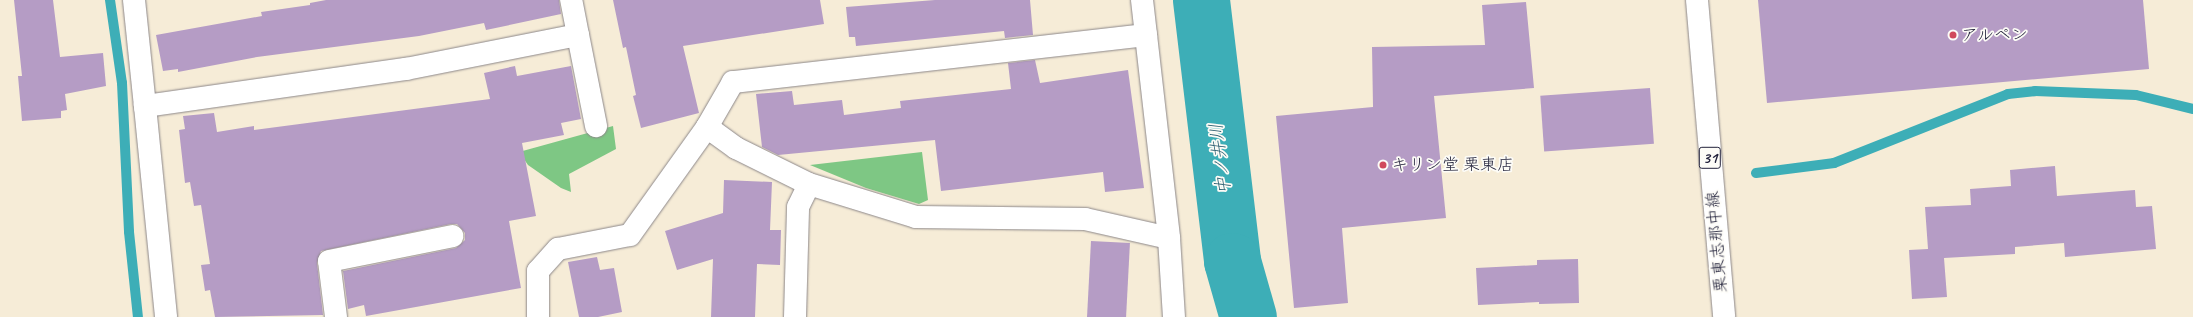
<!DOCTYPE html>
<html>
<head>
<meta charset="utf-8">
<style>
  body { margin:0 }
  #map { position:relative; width:2193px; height:317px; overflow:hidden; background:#f6ecd7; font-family:Caveat,"Klee One",sans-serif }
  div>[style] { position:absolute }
  .green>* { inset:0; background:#7ec784 }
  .stream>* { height:10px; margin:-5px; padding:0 5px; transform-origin:5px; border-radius:5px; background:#3daeb7 }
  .river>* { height:57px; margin:-28.5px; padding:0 28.5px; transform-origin:28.5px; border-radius:28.5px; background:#3daeb7 }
  .building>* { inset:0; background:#b59cc5; transform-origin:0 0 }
  .roads { filter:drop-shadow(0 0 1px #8c8789) drop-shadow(0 0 1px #8c8789) }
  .street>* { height:22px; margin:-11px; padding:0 11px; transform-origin:11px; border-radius:11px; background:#fff }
  .primary>* { height:22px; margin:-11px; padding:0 11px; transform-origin:11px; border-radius:11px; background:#fff }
  .dots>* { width:11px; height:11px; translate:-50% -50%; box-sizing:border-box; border:2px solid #fdfcf7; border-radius:50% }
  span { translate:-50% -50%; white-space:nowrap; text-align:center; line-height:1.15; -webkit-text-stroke:3.5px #fdfcf7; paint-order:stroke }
  .shield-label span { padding:1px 3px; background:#fdfcf7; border:1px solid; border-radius:3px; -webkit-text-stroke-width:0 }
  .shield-label { font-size:16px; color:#22223b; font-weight:700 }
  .poi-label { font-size:17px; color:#22223b }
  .left { translate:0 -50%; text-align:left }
  .street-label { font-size:17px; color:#22223b }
  .water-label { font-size:18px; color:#2e6173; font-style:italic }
</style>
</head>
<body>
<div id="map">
  <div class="green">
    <i style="clip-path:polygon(613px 126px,616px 149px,569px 174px,571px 192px,561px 188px,528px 165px,519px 152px)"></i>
    <i style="clip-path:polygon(922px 152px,928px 200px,919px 204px,866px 188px,810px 165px)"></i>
  </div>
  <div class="stream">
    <i style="left:110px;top:0;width:84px;rotate:81.8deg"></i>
    <i style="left:122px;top:83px;width:149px;rotate:87.3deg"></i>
    <i style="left:129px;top:232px;width:85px;rotate:84deg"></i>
    <i style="left:1756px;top:173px;width:79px;rotate:-7.3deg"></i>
    <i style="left:1834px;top:163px;width:187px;rotate:-21.6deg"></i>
    <i style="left:2008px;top:94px;width:27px;rotate:-6deg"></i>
    <i style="left:2035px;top:91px;width:101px;rotate:2.3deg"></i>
    <i style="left:2136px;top:95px;width:59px;rotate:13.8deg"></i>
  </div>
  <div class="river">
    <i style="left:1201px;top:0;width:263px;rotate:83.2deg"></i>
    <i style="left:1232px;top:261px;width:58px;rotate:74.1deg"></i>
  </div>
  <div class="building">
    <i style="clip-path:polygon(14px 0,53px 0,60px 57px,103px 53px,106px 86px,65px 94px,67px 110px,61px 111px,61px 118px,22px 121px,18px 76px,22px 76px)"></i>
    <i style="clip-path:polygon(326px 0,559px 0,561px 14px,486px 30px,484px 23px,419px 36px,257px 57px,178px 72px,178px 69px,163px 71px,156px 35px,262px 16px,261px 12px,310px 5px,310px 3px)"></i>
    <i style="clip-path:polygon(613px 0,820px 0,824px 24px,683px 46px,699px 113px,641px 128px,633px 96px,636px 95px,626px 47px,623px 48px)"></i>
    <i style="clip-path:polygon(935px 0,1030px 0,1033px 35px,1005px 38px,1004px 31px,856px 46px,855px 37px,849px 37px,846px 7px)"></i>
    <i style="clip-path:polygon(1758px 0,2143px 0,2149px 69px,1767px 103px)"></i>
    <i style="clip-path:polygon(1526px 2px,1534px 88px,1434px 96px,1446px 218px,1342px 228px,1348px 303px,1294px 308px,1276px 116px,1373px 107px,1372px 47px,1485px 45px,1482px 5px)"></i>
    <i style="clip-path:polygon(1035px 60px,1040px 83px,1128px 70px,1144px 188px,1105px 192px,1103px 172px,941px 191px,935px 140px,778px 155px,762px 147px,756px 94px,792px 91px,794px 105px,842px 100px,844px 115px,901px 108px,900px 101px,1011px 89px,1008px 63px)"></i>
    <i style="clip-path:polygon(515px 66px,517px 76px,571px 66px,581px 119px,561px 123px,564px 135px,522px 143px,536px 216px,509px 221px,521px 288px,366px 316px,364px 305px,348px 309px,343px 271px,456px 248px,465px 240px,465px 233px,457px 224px,451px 224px,321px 251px,317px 263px,323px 315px,215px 317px,210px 290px,205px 291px,201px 265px,210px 264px,201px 205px,194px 206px,190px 182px,185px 183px,179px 130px,185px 129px,183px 116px,214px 113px,217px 132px,254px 126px,254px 130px,490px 99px,484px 73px)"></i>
    <i style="left:1650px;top:88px;width:56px;height:110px;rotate:86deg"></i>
    <i style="clip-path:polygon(2055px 166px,2057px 196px,2135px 190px,2136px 207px,2152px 206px,2156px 249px,2065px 257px,2064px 243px,2015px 247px,2015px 254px,1944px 258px,1947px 297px,1912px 299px,1909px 250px,1928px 249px,1925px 207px,1971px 205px,1970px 189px,2011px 186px,2010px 170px)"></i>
    <i style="clip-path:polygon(724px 180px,772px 182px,770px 230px,781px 230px,780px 265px,757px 264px,755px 317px,711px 317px,713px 259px,677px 270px,665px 231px,723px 213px)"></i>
    <i style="left:1091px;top:241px;width:39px;height:76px;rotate:3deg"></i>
    <i style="clip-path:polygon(597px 257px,600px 270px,614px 268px,622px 312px,598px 317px,579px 317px,568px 262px)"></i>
    <i style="clip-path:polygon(1578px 259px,1579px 303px,1539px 304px,1539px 302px,1478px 305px,1476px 268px,1537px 265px,1537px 260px)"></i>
  </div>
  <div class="roads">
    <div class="street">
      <i style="left:134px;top:0;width:107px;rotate:84.1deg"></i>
      <i style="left:145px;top:106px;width:264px;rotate:-8.1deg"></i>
      <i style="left:406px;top:69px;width:175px;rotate:-11.2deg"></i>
      <i style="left:578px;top:35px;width:36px;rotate:-101deg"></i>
      <i style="left:1142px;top:0;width:240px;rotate:83.5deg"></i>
      <i style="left:1169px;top:238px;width:79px;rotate:86.4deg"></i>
      <i style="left:578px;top:35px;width:93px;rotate:78.8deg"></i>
      <i style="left:1146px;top:35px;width:416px;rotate:173.5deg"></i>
      <i style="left:733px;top:82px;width:52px;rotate:120deg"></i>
      <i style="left:707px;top:127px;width:36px;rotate:36deg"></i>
      <i style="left:736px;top:148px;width:81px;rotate:26.3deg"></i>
      <i style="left:809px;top:184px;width:112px;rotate:17.1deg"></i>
      <i style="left:916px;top:217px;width:169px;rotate:0.7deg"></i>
      <i style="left:1085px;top:219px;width:86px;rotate:12.7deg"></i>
      <i style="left:145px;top:106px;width:212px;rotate:84.3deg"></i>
      <i style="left:336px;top:317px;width:56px;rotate:-97.1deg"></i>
      <i style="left:329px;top:261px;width:126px;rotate:-11.4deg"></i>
      <i style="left:538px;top:317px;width:46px;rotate:-90deg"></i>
      <i style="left:538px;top:271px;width:30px;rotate:-48deg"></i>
      <i style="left:558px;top:249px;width:73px;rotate:-11deg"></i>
      <i style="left:630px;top:235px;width:133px;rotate:-54.5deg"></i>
      <i style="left:795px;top:317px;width:110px;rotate:-88.4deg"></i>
      <i style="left:798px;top:207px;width:25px;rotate:-64deg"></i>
    </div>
    <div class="primary">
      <i style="left:1697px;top:0;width:318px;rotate:85.1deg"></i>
    </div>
  </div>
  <div class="dots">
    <i style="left:1953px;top:35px;background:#d1495b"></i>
    <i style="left:1383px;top:165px;background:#d1495b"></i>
  </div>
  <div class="shield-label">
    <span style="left:1710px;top:158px">31</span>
  </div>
  <div class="poi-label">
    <span class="left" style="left:1961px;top:35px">アルペン</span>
    <span class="left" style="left:1391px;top:165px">キリン堂 栗東店</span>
  </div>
  <div class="street-label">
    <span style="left:1717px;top:242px;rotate:-95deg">栗東志那中線</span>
  </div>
  <div class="water-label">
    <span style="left:1220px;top:159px;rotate:-97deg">中ノ井川</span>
  </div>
</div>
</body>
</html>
